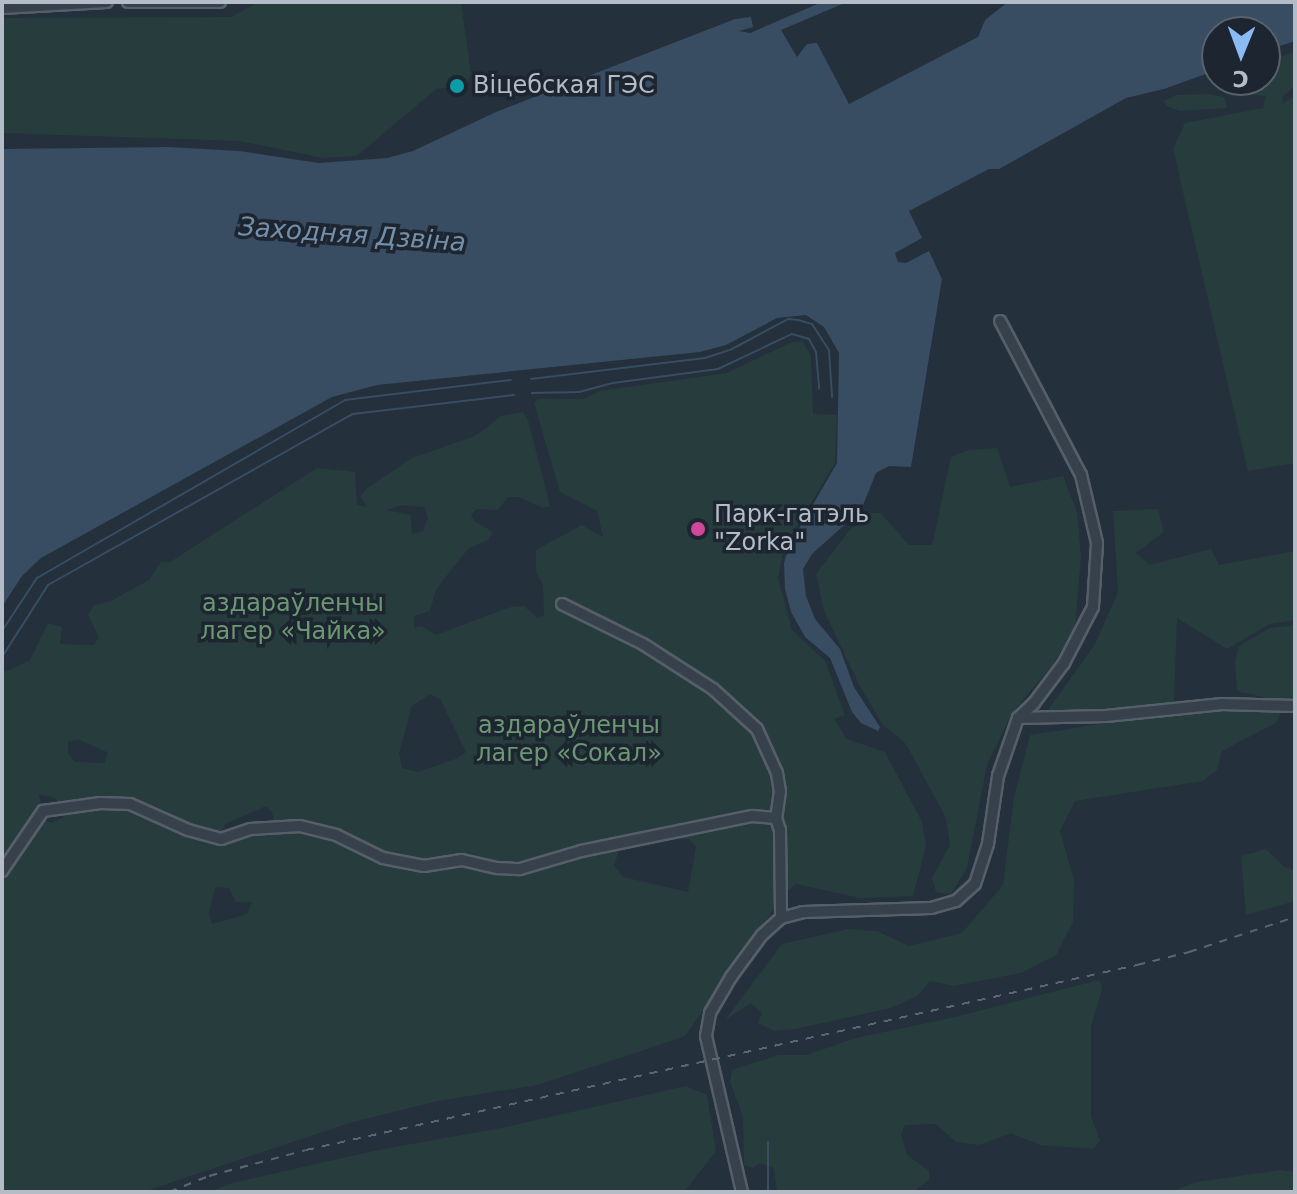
<!DOCTYPE html>
<meta charset="utf-8">
<style>
body{margin:0}
#map{position:relative;width:1297px;height:1194px;overflow:hidden;background:#24303b;font-family:"DejaVu Sans",sans-serif}
div>[style]{position:absolute}
.green>*{inset:0;background:#273d3d}
.water>*{inset:0;background:#384c62}
.stream>*{height:2px;margin:-1px;padding:0 1px;transform-origin:1px;border-radius:1px;background:#384c62}
.roads{filter:drop-shadow(2px 0 #565f69) drop-shadow(-2px 0 #565f69) drop-shadow(0 2px #565f69) drop-shadow(0 -2px #565f69)}
.minor>*{height:10px;margin:-5px;padding:0 5px;transform-origin:5px;border-radius:5px;background:#37414c}
.rail>*{height:2px;margin-top:-1px;transform-origin:0;background:repeating-linear-gradient(90deg,#5a6672 0 8px,transparent 0 16px)}
.dots>*{width:22px;height:22px;translate:-50% -50%;box-sizing:border-box;border:4px solid #1d2630;border-radius:50%}
span{translate:-50% -50%;white-space:nowrap;text-align:center;line-height:1.15;-webkit-text-stroke:7px #1d2630;paint-order:stroke}
.poi-label{font-size:24px;color:#b3bcc7}
.left{translate:0 -50%;text-align:left}
.park-label{font-size:24px;color:#6b9772}
.water-label{font-size:26px;color:#748faa;font-style:italic}
.frame{position:absolute;inset:0;border:4px solid #b3bcc7;pointer-events:none}
.north{position:absolute;left:1201px;top:16px;width:80px;height:80px;box-sizing:border-box;background:#1d2630;border:2px solid #59626c;border-radius:50%;rotate:181deg;font-size:22px;font-weight:700;line-height:32px;text-align:center;color:#b3bcc7}
.north::after{content:'';display:block;margin:auto;width:28px;height:36px;background:#8bbbf4;clip-path:polygon(50% 0,100% 100%,50% 72%,0 100%)}
</style>
<div id="map">
<div class="green">
<i style="clip-path:polygon(259px 2px,461px 2px,471px 74px,466px 86px,436px 89px,357px 156px,323px 158px,240px 141px,2px 133px,2px 18px,231px 17px)"></i>
<i style="clip-path:polygon(1295px 51px,1295px 86px,1283px 96px,1282px 104px,1295px 96px,1295px 463px,1248px 471px,1173px 149px,1185px 123px,1263px 108px,1266px 96px,1244px 94px,1242px 80px,1265px 80px,1265px 63px)"></i>
<i style="clip-path:polygon(1208px 94px,1224px 97px,1227px 108px,1180px 111px,1167px 106px,1163px 101px,1177px 95px)"></i>
<i style="clip-path:polygon(evenodd,792px 342px,803px 342px,811px 356px,813px 414px,837px 415px,835px 463px,784px 547px,778px 578px,792px 630px,825px 661px,845px 715px,834px 719px,847px 739px,885px 752px,922px 822px,926px 846px,913px 896px,860px 898px,796px 884px,785px 893px,685px 1036px,641px 1051px,537px 1085px,438px 1101px,353px 1122px,143px 1192px,2px 1192px,2px 673px,30px 660px,48px 623px,62px 627px,60px 644px,93px 645px,99px 638px,88px 614px,94px 605px,111px 601px,149px 580px,161px 562px,170px 562px,317px 468px,355px 472px,357px 505px,367px 507px,360px 496px,366px 489px,412px 458px,475px 436px,501px 416px,523px 412px,528px 420px,550px 506px,543px 508px,518px 497px,508px 497px,498px 510px,477px 509px,471px 514px,474px 521px,493px 532px,488px 540px,469px 548px,454px 566px,436px 590px,430px 611px,414px 616px,414px 628px,422px 626px,436px 635px,511px 607px,524px 606px,538px 618px,544px 615px,543px 585px,536px 572px,536px 550px,582px 525px,603px 537px,597px 511px,560px 492px,534px 403px,539px 399px,583px 399px,599px 391px,727px 373px,792px 342px,402px 505px,424px 507px,428px 518px,423px 531px,412px 534px,411px 515px,386px 510px,402px 505px,792px 342px,430px 694px,440px 699px,466px 752px,458px 758px,418px 772px,402px 768px,399px 753px,412px 706px,430px 694px,792px 342px,80px 740px,107px 752px,105px 763px,75px 762px,68px 753px,68px 741px,80px 740px,792px 342px,39px 795px,53px 797px,65px 806px,64px 817px,52px 823px,40px 819px,35px 814px,41px 804px,39px 795px,792px 342px,266px 806px,272px 812px,276px 832px,273px 834px,266px 827px,221px 834px,225px 824px,266px 806px,792px 342px,689px 839px,696px 847px,688px 892px,623px 877px,614px 865px,622px 842px,689px 839px,792px 342px,215px 887px,229px 888px,236px 902px,252px 902px,247px 914px,212px 924px,209px 914px,215px 887px)"></i>
<i style="clip-path:polygon(997px 448px,1010px 487px,1063px 476px,1077px 512px,1081px 556px,1075px 628px,1053px 664px,1012px 713px,987px 765px,967px 868px,951px 894px,936px 892px,932px 878px,950px 845px,946px 818px,906px 744px,882px 724px,859px 684px,824px 611px,816px 574px,848px 532px,868px 513px,881px 513px,909px 545px,932px 545px,951px 457px,969px 450px)"></i>
<i style="clip-path:polygon(1158px 509px,1164px 532px,1136px 553px,1150px 565px,1211px 549px,1219px 565px,1295px 551px,1295px 620px,1270px 624px,1227px 649px,1177px 618px,1174px 702px,1040px 721px,1095px 644px,1118px 592px,1113px 511px)"></i>
<i style="clip-path:polygon(1295px 625px,1295px 705px,1237px 691px,1235px 661px,1239px 646px,1270px 628px)"></i>
<i style="clip-path:polygon(1261px 707px,1283px 708px,1276px 723px,1222px 751px,1217px 770px,1203px 781px,1075px 801px,1060px 831px,1074px 880px,1073px 922px,1056px 955px,1021px 973px,954px 986px,930px 981px,917px 996px,891px 1008px,795px 1029px,775px 1031px,758px 1023px,762px 1013px,751px 1003px,725px 1020px,782px 944px,848px 929px,877px 931px,909px 946px,962px 933px,1003px 885px,1014px 797px,1030px 735px,1190px 710px)"></i>
<i style="clip-path:polygon(1266px 849px,1284px 867px,1295px 870px,1295px 901px,1246px 915px,1241px 856px)"></i>
<i style="clip-path:polygon(1099px 980px,1102px 989px,1091px 1026px,1091px 1116px,1100px 1141px,1093px 1149px,1040px 1145px,1011px 1133px,979px 1145px,956px 1142px,936px 1124px,905px 1125px,901px 1134px,907px 1155px,929px 1171px,929px 1180px,913px 1192px,777px 1192px,774px 1168px,759px 1163px,753px 1168px,744px 1165px,743px 1117px,730px 1081px,732px 1070px,778px 1055px,806px 1055px,856px 1038px,955px 1017px)"></i>
<i style="clip-path:polygon(686px 1086px,707px 1095px,716px 1151px,684px 1192px,209px 1192px,232px 1183px,378px 1150px,501px 1128px)"></i>
<i style="clip-path:polygon(1280px 1170px,1295px 1172px,1295px 1192px,1171px 1192px,1196px 1182px)"></i>
</div>
<div class="water">
<i style="clip-path:polygon(822px 2px,847px 2px,781px 30px,797px 57px,807px 44px,817px 43px,849px 104px,978px 37px,985px 20px,1008px 2px,1295px 2px,1295px 41px,1265px 51px,1265px 32px,1217px 32px,1217px 70px,1164px 89px,1126px 98px,999px 169px,989px 169px,909px 211px,922px 238px,895px 253px,898px 262px,906px 263px,929px 251px,942px 279px,911px 467px,889px 466px,876px 473px,861px 510px,812px 554px,803px 569px,806px 596px,815px 619px,840px 649px,854px 687px,880px 727px,878px 731px,861px 723px,852px 712px,830px 658px,805px 637px,791px 612px,785px 589px,784px 563px,789px 546px,837px 463px,839px 353px,824px 327px,806px 315px,777px 318px,726px 345px,700px 352px,377px 385px,332px 397px,41px 558px,22px 576px,2px 607px,2px 149px,169px 147px,239px 151px,319px 163px,387px 158px,413px 151px,496px 112px,735px 19px,751px 17px,753px 27px,739px 31px,750px 33px)"></i>
</div>
<div class="stream">
<i style="left:531px;top:379px;width:175px;rotate:-6.9deg"></i>
<i style="left:705px;top:358px;width:28px;rotate:-18deg"></i>
<i style="left:732px;top:349px;width:64px;rotate:-28.2deg"></i>
<i style="left:788px;top:319px;width:10px;rotate:6deg"></i>
<i style="left:798px;top:320px;width:15px;rotate:16deg"></i>
<i style="left:812px;top:324px;width:31px;rotate:57deg"></i>
<i style="left:829px;top:350px;width:47px;rotate:86.3deg"></i>
<i style="left:532px;top:393px;width:47px;rotate:-1.2deg"></i>
<i style="left:579px;top:392px;width:35px;rotate:-15deg"></i>
<i style="left:613px;top:383px;width:106px;rotate:-7.6deg"></i>
<i style="left:718px;top:369px;width:82px;rotate:-25.3deg"></i>
<i style="left:792px;top:334px;width:18px;rotate:16deg"></i>
<i style="left:809px;top:339px;width:15px;rotate:62deg"></i>
<i style="left:816px;top:352px;width:37px;rotate:85deg"></i>
<i style="left:2px;top:631px;width:64px;rotate:-56.6deg"></i>
<i style="left:37px;top:578px;width:356px;rotate:-30deg"></i>
<i style="left:345px;top:400px;width:167px;rotate:-6.9deg"></i>
<i style="left:2px;top:657px;width:85px;rotate:-57.4deg"></i>
<i style="left:48px;top:585px;width:350px;rotate:-29.3deg"></i>
<i style="left:353px;top:414px;width:162px;rotate:-6.7deg"></i>
<i style="left:768px;top:1192px;width:50px;rotate:-90deg"></i>
</div>
<div class="roads">
<div class="minor">
<i style="left:128px;top:2px;width:92px"></i>
<i style="left:2px;top:8px;width:105px;rotate:-3.3deg"></i>
<i style="left:562px;top:604px;width:90px;rotate:26.3deg"></i>
<i style="left:643px;top:644px;width:83px;rotate:32.7deg"></i>
<i style="left:713px;top:689px;width:59px;rotate:42.3deg"></i>
<i style="left:757px;top:729px;width:48px;rotate:65.6deg"></i>
<i style="left:777px;top:773px;width:18px;rotate:81deg"></i>
<i style="left:780px;top:791px;width:27px;rotate:98deg"></i>
<i style="left:1018px;top:718px;width:88px;rotate:-1.3deg"></i>
<i style="left:1106px;top:716px;width:117px;rotate:-5.9deg"></i>
<i style="left:1222px;top:704px;width:73px;rotate:1.6deg"></i>
<i style="left:2px;top:871px;width:73px;rotate:-55.7deg"></i>
<i style="left:43px;top:811px;width:58px;rotate:-8deg"></i>
<i style="left:100px;top:803px;width:30px;rotate:2deg"></i>
<i style="left:130px;top:804px;width:64px;rotate:24.1deg"></i>
<i style="left:188px;top:830px;width:34px;rotate:15deg"></i>
<i style="left:221px;top:839px;width:31px;rotate:-19deg"></i>
<i style="left:250px;top:829px;width:50px;rotate:-3.4deg"></i>
<i style="left:300px;top:826px;width:37px;rotate:14deg"></i>
<i style="left:336px;top:835px;width:52px;rotate:26.1deg"></i>
<i style="left:383px;top:858px;width:42px;rotate:11deg"></i>
<i style="left:424px;top:866px;width:38px;rotate:-9deg"></i>
<i style="left:462px;top:860px;width:37px;rotate:13deg"></i>
<i style="left:498px;top:868px;width:22px;rotate:3deg"></i>
<i style="left:520px;top:869px;width:64px;rotate:-16.4deg"></i>
<i style="left:581px;top:851px;width:175px;rotate:-11.6deg"></i>
<i style="left:752px;top:816px;width:24px;rotate:5deg"></i>
<i style="left:776px;top:818px;width:13px;rotate:72deg"></i>
<i style="left:780px;top:830px;width:88px;rotate:89.3deg"></i>
<i style="left:742px;top:1192px;width:160px;rotate:-103deg"></i>
<i style="left:706px;top:1036px;width:23px;rotate:-80deg"></i>
<i style="left:710px;top:1013px;width:42px;rotate:-59.7deg"></i>
<i style="left:731px;top:977px;width:52px;rotate:-53.6deg"></i>
<i style="left:762px;top:935px;width:25px;rotate:-42deg"></i>
<i style="left:781px;top:918px;width:23px;rotate:-15deg"></i>
<i style="left:803px;top:912px;width:128px;rotate:-1.8deg"></i>
<i style="left:931px;top:908px;width:26px;rotate:-16deg"></i>
<i style="left:956px;top:901px;width:25px;rotate:-42deg"></i>
<i style="left:975px;top:884px;width:42px;rotate:-72deg"></i>
<i style="left:988px;top:844px;width:69px;rotate:-81.6deg"></i>
<i style="left:998px;top:776px;width:61px;rotate:-71deg"></i>
<i style="left:1018px;top:718px;width:22px;rotate:-43deg"></i>
<i style="left:1034px;top:703px;width:50px;rotate:-53.1deg"></i>
<i style="left:1064px;top:663px;width:63px;rotate:-62.6deg"></i>
<i style="left:1093px;top:607px;width:64px;rotate:-86.4deg"></i>
<i style="left:1097px;top:543px;width:70px;rotate:-103.2deg"></i>
<i style="left:1081px;top:475px;width:174px;rotate:-117.7deg"></i>
</div>
</div>
<div class="rail">
<i style="left:169px;top:1192px;width:43px;rotate:-21.8deg"></i>
<i style="left:209px;top:1176px;width:100px;rotate:-15deg"></i>
<i style="left:306px;top:1150px;width:851px;rotate:-12.55deg"></i>
<i style="left:1137px;top:965px;width:54px;rotate:-14deg"></i>
<i style="left:1189px;top:952px;width:112px;rotate:-18.3deg"></i>
</div>
<div class="dots">
<i style="left:457px;top:86px;background:#0f9aa8"></i>
<i style="left:698px;top:529px;background:#d1479c"></i>
</div>
<div class="poi-label">
<span class="left" style="left:473px;top:86px">Віцебская ГЭС</span>
<span class="left" style="left:714px;top:529px">Парк-гатэль<br>"Zorka"</span>
</div>
<div class="park-label">
<span style="left:293px;top:618px">аздараўленчы<br>лагер «Чайка»</span>
<span style="left:569px;top:740px">аздараўленчы<br>лагер «Сокал»</span>
</div>
<div class="water-label">
<span style="left:352px;top:235px;rotate:4deg">Заходняя Дзвіна</span>
</div>
<div class="frame"></div>
<div class="north">С</div>
</div>
